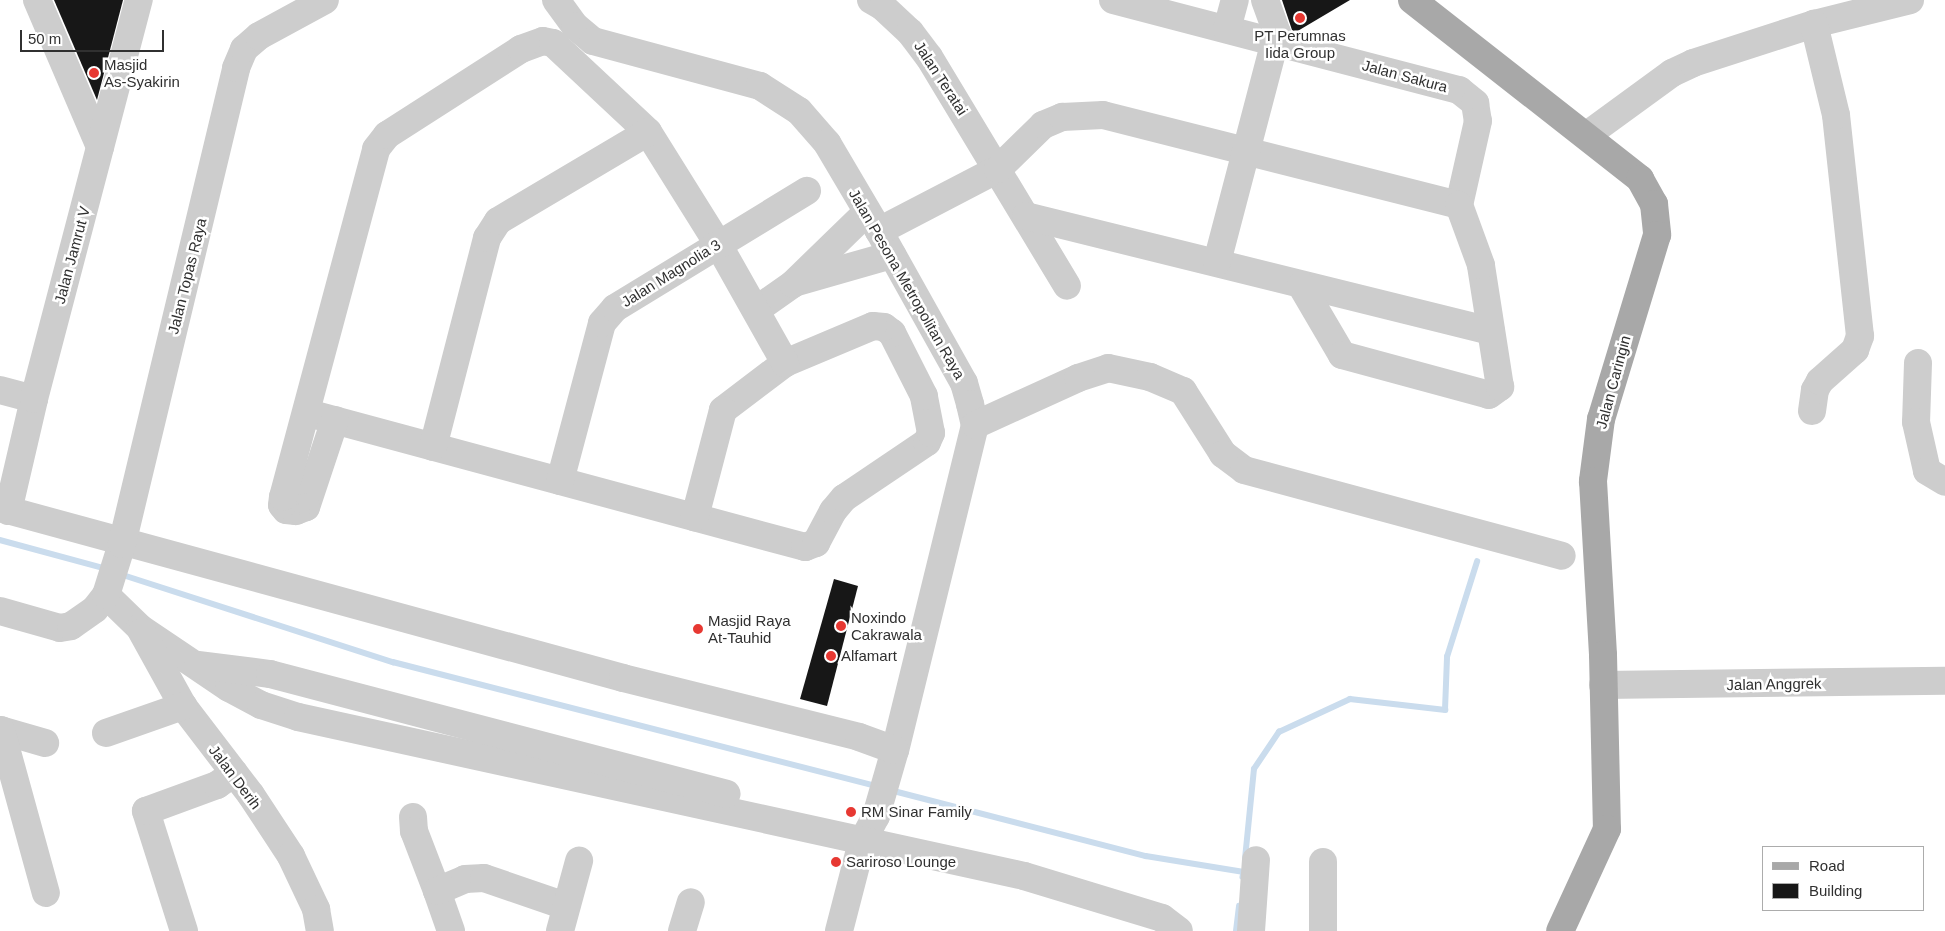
<!DOCTYPE html>
<style>
body{margin:0}
#map{position:relative;width:1945px;height:931px;overflow:hidden;background:#fff;font-family:Arial,sans-serif}
div>[style]{position:absolute}
.stream>*{height:5.5px;margin:-2.75px;padding:0 2.75px;transform-origin:2.75px;border-radius:2.75px;background:#cadced}
.building>*{inset:0;background:#171717}
.minor>*{height:28px;margin:-14px;padding:0 14px;transform-origin:14px;border-radius:14px;background:#cdcdcd}
.major>*{height:28px;margin:-14px;padding:0 14px;transform-origin:14px;border-radius:14px;background:#a8a8a8}
.dots>*{width:14px;height:14px;translate:-50% -50%;box-sizing:border-box;border:2px solid #fff;border-radius:50%}
span{translate:-50% -50%;white-space:nowrap;text-align:center;line-height:1.15;-webkit-text-stroke:5px #fff;paint-order:stroke}
.poi-label{font-size:15px;color:#303030}
.left{translate:0 -50%;text-align:left}
.street-label{font-size:15px;color:#303030}
.legend{position:absolute;left:1762px;top:846px;width:162px;height:65px;box-sizing:border-box;background:#fff;border:1px solid #acacac;margin:0;padding:6px 9px;list-style:none;font-size:15px;color:#303030}
.legend li{display:flex;align-items:center;gap:10px;height:25px}
.legend b{width:25px;border:1px solid #acacac}
.scale{position:absolute;left:20px;top:30px;width:144px;height:22px;box-sizing:border-box;border:2px solid #303030;border-top:0;padding-left:6px;font-size:15px;line-height:18px;white-space:nowrap;color:#303030;-webkit-text-stroke:4px #fff;paint-order:stroke}
</style>
<div id="map">
<div class="stream">
<i style="left:0;top:540px;width:111px;rotate:15.2deg"></i>
<i style="left:120px;top:574px;width:287px;rotate:17.9deg"></i>
<i style="left:393px;top:662px;width:499px;rotate:14.4deg"></i>
<i style="left:890px;top:790px;width:264px;rotate:14.5deg"></i>
<i style="left:1146px;top:856px;width:99px;rotate:9.3deg"></i>
<i style="left:1244px;top:872px;width:5px;rotate:101deg"></i>
<i style="left:1245px;top:859px;width:90px;rotate:-84.3deg"></i>
<i style="left:1254px;top:769px;width:45px;rotate:-56deg"></i>
<i style="left:1279px;top:732px;width:78px;rotate:-24.9deg"></i>
<i style="left:1350px;top:699px;width:96px;rotate:6.6deg"></i>
<i style="left:1445px;top:710px;width:53px;rotate:-87.8deg"></i>
<i style="left:1447px;top:657px;width:100px;rotate:-72.5deg"></i>
<i style="left:1236px;top:931px;width:25px;rotate:-83deg"></i>
</div>
<div class="building">
<i style="clip-path:polygon(54px 0,123px 0,97px 100px)"></i>
<i style="clip-path:polygon(1282px 0,1350px 0,1296px 32px,1292px 30px)"></i>
<i style="clip-path:polygon(834px 579px,858px 586px,827px 706px,800px 699px)"></i>
</div>
<div class="minor">
<i style="left:37px;top:0;width:160px;rotate:66.8deg"></i>
<i style="left:556px;top:0;width:32px;rotate:54deg"></i>
<i style="left:575px;top:26px;width:23px;rotate:40deg"></i>
<i style="left:593px;top:41px;width:173px;rotate:15.1deg"></i>
<i style="left:760px;top:86px;width:46px;rotate:32.7deg"></i>
<i style="left:799px;top:111px;width:43px;rotate:48.8deg"></i>
<i style="left:827px;top:143px;width:102px;rotate:59.4deg"></i>
<i style="left:879px;top:231px;width:174px;rotate:60.8deg"></i>
<i style="left:964px;top:383px;width:22px;rotate:74deg"></i>
<i style="left:970px;top:404px;width:22px;rotate:77deg"></i>
<i style="left:975px;top:425px;width:335px;rotate:103.8deg"></i>
<i style="left:895px;top:750px;width:69px;rotate:106.1deg"></i>
<i style="left:876px;top:816px;width:30px;rotate:118deg"></i>
<i style="left:862px;top:842px;width:92px;rotate:104.5deg"></i>
<i style="left:871px;top:0;width:14px;rotate:30deg"></i>
<i style="left:883px;top:7px;width:37px;rotate:43deg"></i>
<i style="left:910px;top:32px;width:31px;rotate:53deg"></i>
<i style="left:929px;top:57px;width:267px;rotate:58.9deg"></i>
<i style="left:1113px;top:0;width:358px;rotate:14.6deg"></i>
<i style="left:1459px;top:90px;width:21px;rotate:39deg"></i>
<i style="left:1475px;top:103px;width:18px;rotate:81deg"></i>
<i style="left:1478px;top:121px;width:86px;rotate:102.7deg"></i>
<i style="left:1227px;top:29px;width:30px;rotate:-75deg"></i>
<i style="left:1587px;top:135px;width:105px;rotate:-36.1deg"></i>
<i style="left:1672px;top:73px;width:23px;rotate:-25deg"></i>
<i style="left:1693px;top:63px;width:127px;rotate:-17.9deg"></i>
<i style="left:1814px;top:24px;width:99px;rotate:-14deg"></i>
<i style="left:1026px;top:216px;width:479px;rotate:13.9deg"></i>
<i style="left:879px;top:231px;width:134px;rotate:-27.5deg"></i>
<i style="left:998px;top:169px;width:63px;rotate:-44.4deg"></i>
<i style="left:1043px;top:125px;width:21px;rotate:-23deg"></i>
<i style="left:1062px;top:117px;width:41px;rotate:-2.8deg"></i>
<i style="left:1103px;top:115px;width:367px;rotate:14.2deg"></i>
<i style="left:1217px;top:262px;width:237px;rotate:-75.3deg"></i>
<i style="left:1277px;top:33px;width:35px;rotate:-110deg"></i>
<i style="left:797px;top:282px;width:99px;rotate:-15.9deg"></i>
<i style="left:1301px;top:285px;width:81px;rotate:59.6deg"></i>
<i style="left:1342px;top:355px;width:152px;rotate:15.2deg"></i>
<i style="left:1489px;top:395px;width:14px;rotate:-36deg"></i>
<i style="left:1500px;top:387px;width:123px;rotate:-98.9deg"></i>
<i style="left:1481px;top:265px;width:64px;rotate:-110.1deg"></i>
<i style="left:756px;top:310px;width:45px;rotate:-35.1deg"></i>
<i style="left:793px;top:284px;width:103px;rotate:-44.2deg"></i>
<i style="left:1918px;top:363px;width:59px;rotate:91.9deg"></i>
<i style="left:1916px;top:422px;width:50px;rotate:77.3deg"></i>
<i style="left:1927px;top:471px;width:21px;rotate:31deg"></i>
<i style="left:0;top:390px;width:35px;rotate:15deg"></i>
<i style="left:1812px;top:411px;width:21px;rotate:-82deg"></i>
<i style="left:1815px;top:390px;width:10px;rotate:-61deg"></i>
<i style="left:1820px;top:381px;width:47px;rotate:-41.5deg"></i>
<i style="left:1855px;top:350px;width:15px;rotate:-70deg"></i>
<i style="left:1860px;top:336px;width:222px;rotate:-96.2deg"></i>
<i style="left:1836px;top:115px;width:94px;rotate:-103.6deg"></i>
<i style="left:308px;top:413px;width:515px;rotate:15.09deg"></i>
<i style="left:805px;top:547px;width:12px;rotate:-20deg"></i>
<i style="left:816px;top:543px;width:36px;rotate:-62deg"></i>
<i style="left:833px;top:511px;width:17px;rotate:-50deg"></i>
<i style="left:844px;top:498px;width:100px;rotate:-34deg"></i>
<i style="left:927px;top:442px;width:10px;rotate:-66deg"></i>
<i style="left:931px;top:433px;width:38px;rotate:-101deg"></i>
<i style="left:924px;top:396px;width:71px;rotate:-116.9deg"></i>
<i style="left:892px;top:333px;width:10px;rotate:-143deg"></i>
<i style="left:884px;top:327px;width:11px;rotate:-175deg"></i>
<i style="left:873px;top:326px;width:95px;rotate:157.2deg"></i>
<i style="left:785px;top:363px;width:78px;rotate:142.8deg"></i>
<i style="left:723px;top:410px;width:111px;rotate:104.7deg"></i>
<i style="left:335px;top:420px;width:92px;rotate:108.4deg"></i>
<i style="left:306px;top:507px;width:11px;rotate:158deg"></i>
<i style="left:296px;top:511px;width:10px;rotate:-174deg"></i>
<i style="left:286px;top:510px;width:6px;rotate:-129deg"></i>
<i style="left:282px;top:505px;width:8px;rotate:-83deg"></i>
<i style="left:283px;top:497px;width:360px;rotate:-75deg"></i>
<i style="left:376px;top:149px;width:18px;rotate:-52deg"></i>
<i style="left:387px;top:135px;width:159px;rotate:-32.7deg"></i>
<i style="left:521px;top:49px;width:23px;rotate:-20deg"></i>
<i style="left:543px;top:41px;width:10px;rotate:11deg"></i>
<i style="left:553px;top:43px;width:130px;rotate:43.1deg"></i>
<i style="left:648px;top:132px;width:132px;rotate:58deg"></i>
<i style="left:718px;top:244px;width:137px;rotate:60.6deg"></i>
<i style="left:975px;top:425px;width:113px;rotate:-24.5deg"></i>
<i style="left:1078px;top:378px;width:32px;rotate:-18deg"></i>
<i style="left:1108px;top:368px;width:43px;rotate:12.1deg"></i>
<i style="left:1150px;top:377px;width:36px;rotate:23deg"></i>
<i style="left:1183px;top:391px;width:75px;rotate:57.6deg"></i>
<i style="left:1223px;top:454px;width:26px;rotate:37deg"></i>
<i style="left:1244px;top:470px;width:329px;rotate:15.1deg"></i>
<i style="left:433px;top:447px;width:216px;rotate:-75.5deg"></i>
<i style="left:487px;top:238px;width:20px;rotate:-57deg"></i>
<i style="left:498px;top:221px;width:174px;rotate:-30.7deg"></i>
<i style="left:560px;top:481px;width:163px;rotate:-75.1deg"></i>
<i style="left:602px;top:323px;width:20px;rotate:-49deg"></i>
<i style="left:615px;top:308px;width:225px;rotate:-31.4deg"></i>
<i style="left:0;top:508px;width:646px;rotate:15.26deg"></i>
<i style="left:623px;top:678px;width:243px;rotate:14deg"></i>
<i style="left:859px;top:737px;width:38px;rotate:20deg"></i>
<i style="left:8px;top:511px;width:115px;rotate:-76.9deg"></i>
<i style="left:34px;top:399px;width:413px;rotate:-75.3deg"></i>
<i style="left:106px;top:595px;width:47px;rotate:44.1deg"></i>
<i style="left:140px;top:628px;width:107px;rotate:34deg"></i>
<i style="left:229px;top:688px;width:36px;rotate:28deg"></i>
<i style="left:261px;top:705px;width:39px;rotate:18deg"></i>
<i style="left:298px;top:717px;width:743px;rotate:12.35deg"></i>
<i style="left:1024px;top:876px;width:144px;rotate:16.9deg"></i>
<i style="left:1162px;top:918px;width:21px;rotate:37deg"></i>
<i style="left:0;top:611px;width:62px;rotate:15.8deg"></i>
<i style="left:60px;top:628px;width:11px;rotate:-10deg"></i>
<i style="left:71px;top:626px;width:29px;rotate:-35deg"></i>
<i style="left:95px;top:609px;width:18px;rotate:-52deg"></i>
<i style="left:106px;top:595px;width:53px;rotate:-72.6deg"></i>
<i style="left:122px;top:544px;width:489px;rotate:-76.5deg"></i>
<i style="left:236px;top:68px;width:21px;rotate:-67deg"></i>
<i style="left:244px;top:49px;width:20px;rotate:-41deg"></i>
<i style="left:259px;top:36px;width:75px;rotate:-28.6deg"></i>
<i style="left:142px;top:632px;width:85px;rotate:61deg"></i>
<i style="left:183px;top:706px;width:112px;rotate:52.6deg"></i>
<i style="left:251px;top:795px;width:73px;rotate:56.7deg"></i>
<i style="left:291px;top:856px;width:59px;rotate:64.7deg"></i>
<i style="left:316px;top:909px;width:22px;rotate:80deg"></i>
<i style="left:198px;top:665px;width:73px;rotate:7.1deg"></i>
<i style="left:270px;top:674px;width:472px;rotate:14.7deg"></i>
<i style="left:1603px;top:685px;width:342px;rotate:-0.7deg"></i>
<i style="left:0;top:730px;width:47px;rotate:16.1deg"></i>
<i style="left:1px;top:730px;width:169px;rotate:74.6deg"></i>
<i style="left:106px;top:733px;width:82px;rotate:-19.3deg"></i>
<i style="left:413px;top:817px;width:14px;rotate:86deg"></i>
<i style="left:414px;top:831px;width:64px;rotate:69deg"></i>
<i style="left:184px;top:931px;width:126px;rotate:-107.6deg"></i>
<i style="left:146px;top:811px;width:76px;rotate:-20.1deg"></i>
<i style="left:217px;top:785px;width:21px;rotate:-35deg"></i>
<i style="left:451px;top:931px;width:42px;rotate:-109.3deg"></i>
<i style="left:437px;top:891px;width:30px;rotate:-23deg"></i>
<i style="left:465px;top:879px;width:19px;rotate:-3deg"></i>
<i style="left:484px;top:878px;width:87px;rotate:18.9deg"></i>
<i style="left:560px;top:931px;width:73px;rotate:-74.8deg"></i>
<i style="left:682px;top:931px;width:30px;rotate:-73deg"></i>
<i style="left:1251px;top:931px;width:71px;rotate:-86deg"></i>
<i style="left:1323px;top:931px;width:69px;rotate:-90deg"></i>
</div>
<div class="major">
<i style="left:1412px;top:0;width:290px;rotate:38.1deg"></i>
<i style="left:1640px;top:179px;width:29px;rotate:61deg"></i>
<i style="left:1654px;top:204px;width:31px;rotate:84deg"></i>
<i style="left:1657px;top:235px;width:192px;rotate:106.9deg"></i>
<i style="left:1601px;top:419px;width:63px;rotate:97.4deg"></i>
<i style="left:1593px;top:481px;width:174px;rotate:86.7deg"></i>
<i style="left:1603px;top:655px;width:174px;rotate:88.7deg"></i>
<i style="left:1607px;top:829px;width:112px;rotate:114.7deg"></i>
</div>
<div class="dots">
<i style="left:1300px;top:18px;background:#e73832"></i>
<i style="left:94px;top:73px;background:#e73832"></i>
<i style="left:841px;top:626px;background:#e73832"></i>
<i style="left:698px;top:629px;background:#e73832"></i>
<i style="left:831px;top:656px;background:#e73832"></i>
<i style="left:851px;top:812px;background:#e73832"></i>
<i style="left:836px;top:862px;background:#e73832"></i>
</div>
<div class="poi-label">
<span style="left:1300px;top:44px">PT Perumnas<br>Iida Group</span>
<span class="left" style="left:104px;top:73px">Masjid<br>As-Syakirin</span>
<span class="left" style="left:851px;top:626px">Noxindo<br>Cakrawala</span>
<span class="left" style="left:708px;top:629px">Masjid Raya<br>At-Tauhid</span>
<span class="left" style="left:841px;top:656px">Alfamart</span>
<span class="left" style="left:861px;top:812px">RM Sinar Family</span>
<span class="left" style="left:846px;top:862px">Sariroso Lounge</span>
</div>
<div class="street-label">
<span style="left:1405px;top:76px;rotate:15deg">Jalan Sakura</span>
<span style="left:941px;top:78px;rotate:57deg">Jalan Teratai</span>
<span style="left:72px;top:255px;rotate:-75deg">Jalan Jamrut V</span>
<span style="left:671px;top:273px;rotate:-32deg">Jalan Magnolia 3</span>
<span style="left:187px;top:276px;rotate:-76deg">Jalan Topas Raya</span>
<span style="left:907px;top:284px;rotate:60deg">Jalan Pesona Metropolitan Raya</span>
<span style="left:1613px;top:382px;rotate:-75deg">Jalan Caringin</span>
<span style="left:1774px;top:684px;rotate:-1deg">Jalan Anggrek</span>
<span style="left:235px;top:777px;rotate:53deg">Jalan Derih</span>
</div>
<ul class="legend">
<li><b style="height:6px;background:#a8a8a8"></b>Road</li>
<li><b style="height:14px;background:#171717"></b>Building</li>
</ul>
<div class="scale">50 m</div>
</div>
